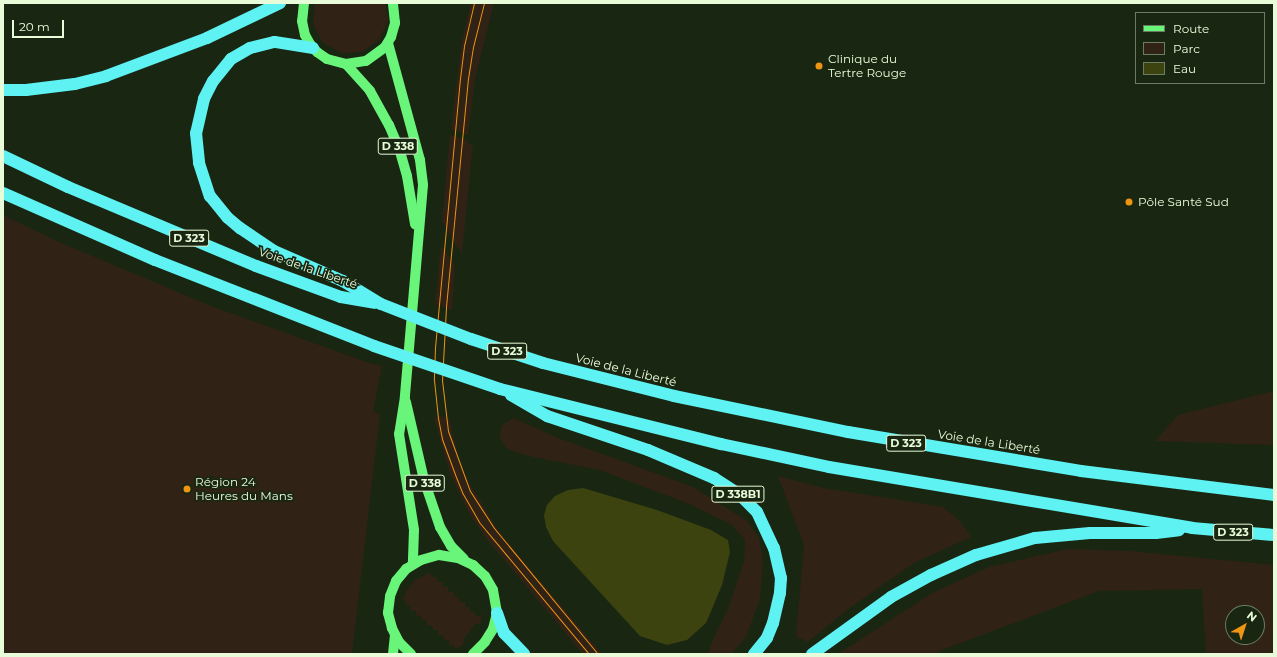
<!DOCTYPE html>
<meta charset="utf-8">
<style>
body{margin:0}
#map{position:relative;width:1277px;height:657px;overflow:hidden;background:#192712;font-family:Montserrat,sans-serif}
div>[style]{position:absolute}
.green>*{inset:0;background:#302215}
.water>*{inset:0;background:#3c430f}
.primary>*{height:10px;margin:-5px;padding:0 5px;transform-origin:5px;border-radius:5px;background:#69f47a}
.highway>*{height:12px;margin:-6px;padding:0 6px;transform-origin:6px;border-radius:6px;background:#5ef2f3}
.tram>*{height:1px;margin:-0.5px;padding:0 0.5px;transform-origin:0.5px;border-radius:0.5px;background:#ee9514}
.highway-bridge>*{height:12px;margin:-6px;padding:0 6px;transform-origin:6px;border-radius:6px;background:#5ef2f3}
.dots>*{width:11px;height:11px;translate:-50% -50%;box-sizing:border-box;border:2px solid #192712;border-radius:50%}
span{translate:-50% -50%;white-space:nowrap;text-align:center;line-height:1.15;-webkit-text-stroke:3.5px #192712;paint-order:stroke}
.shield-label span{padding:1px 3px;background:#192712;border:1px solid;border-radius:3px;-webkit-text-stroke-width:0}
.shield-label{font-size:11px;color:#e8fcda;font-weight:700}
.poi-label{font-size:12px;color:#e8fcda}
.left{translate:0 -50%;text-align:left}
.street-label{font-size:12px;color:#e8fcda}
.frame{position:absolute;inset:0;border:4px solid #e8fcda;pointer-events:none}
.legend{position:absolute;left:1135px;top:12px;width:130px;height:72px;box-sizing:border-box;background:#192712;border:1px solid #6c7c62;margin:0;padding:5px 7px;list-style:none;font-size:12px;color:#e8fcda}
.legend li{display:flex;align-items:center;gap:8px;height:20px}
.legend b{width:20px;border:1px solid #6c7c62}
.north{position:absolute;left:1225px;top:605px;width:40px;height:40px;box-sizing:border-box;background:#192712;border:1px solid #6c7c62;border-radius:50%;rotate:39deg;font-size:11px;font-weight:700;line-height:16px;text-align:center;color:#e8fcda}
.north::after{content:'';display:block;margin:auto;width:14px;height:18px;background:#ee9514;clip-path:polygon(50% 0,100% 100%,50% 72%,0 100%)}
.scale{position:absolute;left:12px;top:20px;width:52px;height:18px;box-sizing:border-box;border:2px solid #e8fcda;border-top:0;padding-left:5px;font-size:12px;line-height:14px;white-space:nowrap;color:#e8fcda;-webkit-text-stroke:3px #192712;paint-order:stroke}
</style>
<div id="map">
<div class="green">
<i style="clip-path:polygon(315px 3px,385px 3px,388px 21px,379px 40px,362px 52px,341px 53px,322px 42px,313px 23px)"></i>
<i style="clip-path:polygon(471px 3px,494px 3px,475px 79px,468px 135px,451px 129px,462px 41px)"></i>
<i style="clip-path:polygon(450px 135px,468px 140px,468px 144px,473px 144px,462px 253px,454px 243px,442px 220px)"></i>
<i style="clip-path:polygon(3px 215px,59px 242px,211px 306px,369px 363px,382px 366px,373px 411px,380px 414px,352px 654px,3px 654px)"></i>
<i style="clip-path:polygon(441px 245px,455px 266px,452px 310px,435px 304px)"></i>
<i style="clip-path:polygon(1274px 391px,1274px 445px,1155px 441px,1178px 415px)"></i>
<i style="clip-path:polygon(440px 416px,449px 418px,459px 460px,468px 481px,500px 533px,602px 654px,582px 653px,485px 537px,469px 513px,450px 474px,434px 418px)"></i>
<i style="clip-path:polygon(513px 418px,561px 439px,693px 487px,747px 521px,759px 537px,763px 561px,760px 599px,746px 637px,731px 654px,708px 654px,713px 639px,728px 609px,744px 561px,745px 540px,732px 525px,692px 505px,600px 470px,524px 455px,507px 449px,500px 438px,501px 426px)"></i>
<i style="clip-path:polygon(778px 476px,824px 488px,943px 507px,960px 521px,971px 537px,914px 563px,848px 609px,808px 642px,796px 636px,804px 545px)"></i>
<i style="clip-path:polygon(evenodd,1068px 549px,1130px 551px,1274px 565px,1274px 654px,1206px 654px,1202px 589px,1099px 591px,939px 651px,938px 654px,838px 654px,934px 592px,989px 567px,1068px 549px,1233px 613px,1257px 613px,1257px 637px,1233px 637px,1233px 613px)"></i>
<i style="clip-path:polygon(430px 572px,432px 577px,437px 577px,438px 582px,443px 582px,443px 587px,448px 587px,449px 592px,454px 592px,454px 597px,459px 597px,459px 602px,465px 602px,465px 607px,470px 607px,470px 612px,475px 612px,476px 616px,481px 616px,481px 611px,482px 611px,481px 623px,475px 624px,464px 639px,463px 645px,455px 649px,454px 645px,449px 645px,449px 640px,444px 640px,443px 635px,438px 635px,438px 630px,433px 630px,432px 625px,427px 625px,427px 620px,422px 620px,421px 616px,416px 615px,416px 611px,411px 611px,411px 605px,406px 606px,406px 601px,403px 600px,406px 591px,414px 581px)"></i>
</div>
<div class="water">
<i style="clip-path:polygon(583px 488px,657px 510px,711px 530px,728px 540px,730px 552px,722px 585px,706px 623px,687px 640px,667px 645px,640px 636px,553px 541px,546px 527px,544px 515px,547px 505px,555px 496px,568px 490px)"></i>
</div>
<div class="primary">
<i style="left:304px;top:3px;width:18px;rotate:96deg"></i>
<i style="left:302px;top:21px;width:14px;rotate:78deg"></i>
<i style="left:305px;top:35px;width:10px;rotate:61deg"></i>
<i style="left:310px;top:44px;width:11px;rotate:49deg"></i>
<i style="left:317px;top:52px;width:12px;rotate:35deg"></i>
<i style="left:327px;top:59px;width:20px;rotate:15deg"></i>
<i style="left:346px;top:64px;width:20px;rotate:-9deg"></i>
<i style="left:366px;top:61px;width:24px;rotate:-36deg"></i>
<i style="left:385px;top:47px;width:12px;rotate:-59deg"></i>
<i style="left:391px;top:37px;width:15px;rotate:-74deg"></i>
<i style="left:395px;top:23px;width:20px;rotate:-96deg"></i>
<i style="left:388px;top:43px;width:121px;rotate:74.7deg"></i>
<i style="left:420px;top:160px;width:25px;rotate:83deg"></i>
<i style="left:423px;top:185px;width:213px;rotate:94.9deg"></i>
<i style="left:405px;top:397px;width:37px;rotate:99deg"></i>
<i style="left:399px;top:434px;width:97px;rotate:81.1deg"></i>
<i style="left:414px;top:530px;width:34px;rotate:92deg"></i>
<i style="left:346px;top:64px;width:36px;rotate:48deg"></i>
<i style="left:370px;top:91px;width:39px;rotate:61deg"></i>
<i style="left:389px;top:125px;width:25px;rotate:67deg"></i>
<i style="left:399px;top:148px;width:29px;rotate:74deg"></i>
<i style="left:407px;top:176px;width:49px;rotate:80.5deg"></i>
<i style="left:406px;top:402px;width:80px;rotate:77deg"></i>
<i style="left:424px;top:480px;width:50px;rotate:71.2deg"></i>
<i style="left:440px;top:527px;width:22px;rotate:60deg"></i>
<i style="left:451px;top:546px;width:18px;rotate:45deg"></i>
<i style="left:393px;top:654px;width:18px;rotate:-84deg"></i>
<i style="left:411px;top:654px;width:17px;rotate:-135deg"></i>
<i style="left:399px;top:642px;width:16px;rotate:-117deg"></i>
<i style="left:392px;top:628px;width:16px;rotate:-105deg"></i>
<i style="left:388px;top:613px;width:17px;rotate:-83deg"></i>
<i style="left:390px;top:596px;width:16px;rotate:-68deg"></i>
<i style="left:396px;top:581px;width:16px;rotate:-50deg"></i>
<i style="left:406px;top:569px;width:17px;rotate:-31deg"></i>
<i style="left:421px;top:560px;width:19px;rotate:-16deg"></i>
<i style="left:439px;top:555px;width:19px;rotate:9deg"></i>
<i style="left:458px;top:558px;width:17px;rotate:25deg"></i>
<i style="left:473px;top:565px;width:16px;rotate:43deg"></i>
<i style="left:485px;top:576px;width:16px;rotate:60deg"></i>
<i style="left:493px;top:590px;width:23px;rotate:80deg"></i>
<i style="left:497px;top:613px;width:16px;rotate:104deg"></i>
<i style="left:493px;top:629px;width:15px;rotate:122deg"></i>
<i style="left:485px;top:642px;width:17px;rotate:135deg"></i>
</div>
<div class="highway">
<i style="left:313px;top:48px;width:39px;rotate:-171deg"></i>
<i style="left:274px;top:42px;width:25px;rotate:166deg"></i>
<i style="left:250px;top:48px;width:22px;rotate:150deg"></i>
<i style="left:231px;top:59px;width:28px;rotate:129deg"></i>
<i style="left:213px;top:81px;width:20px;rotate:117deg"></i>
<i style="left:204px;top:99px;width:35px;rotate:103deg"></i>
<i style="left:196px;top:133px;width:30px;rotate:84deg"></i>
<i style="left:199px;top:163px;width:35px;rotate:72deg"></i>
<i style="left:210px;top:196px;width:28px;rotate:51deg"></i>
<i style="left:228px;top:218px;width:16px;rotate:40deg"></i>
<i style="left:240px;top:228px;width:41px;rotate:34.1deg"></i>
<i style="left:274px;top:251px;width:75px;rotate:23.5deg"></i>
<i style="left:343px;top:281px;width:44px;rotate:31.2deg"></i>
<i style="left:3px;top:90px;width:23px"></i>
<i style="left:26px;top:90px;width:49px;rotate:-7deg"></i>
<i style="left:75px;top:84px;width:32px;rotate:-14deg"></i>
<i style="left:106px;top:76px;width:108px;rotate:-20.6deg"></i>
<i style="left:207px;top:38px;width:81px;rotate:-25.6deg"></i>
<i style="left:3px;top:156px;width:72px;rotate:25.5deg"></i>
<i style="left:68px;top:187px;width:204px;rotate:22.8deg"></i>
<i style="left:256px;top:266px;width:90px;rotate:20deg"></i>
<i style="left:341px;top:297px;width:34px;rotate:10deg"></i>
<i style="left:3px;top:193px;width:166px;rotate:23.8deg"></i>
<i style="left:155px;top:260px;width:235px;rotate:21.4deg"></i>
<i style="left:471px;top:339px;width:76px;rotate:18.4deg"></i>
<i style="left:543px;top:363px;width:135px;rotate:14.1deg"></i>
<i style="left:674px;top:396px;width:178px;rotate:11.7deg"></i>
<i style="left:848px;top:432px;width:236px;rotate:9.5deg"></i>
<i style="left:1081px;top:471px;width:194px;rotate:7.1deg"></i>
<i style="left:500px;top:389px;width:228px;rotate:14deg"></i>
<i style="left:721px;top:444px;width:110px;rotate:12deg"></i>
<i style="left:829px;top:467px;width:368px;rotate:9.5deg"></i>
<i style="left:1192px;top:528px;width:82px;rotate:4.9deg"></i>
<i style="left:511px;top:395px;width:42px;rotate:30.3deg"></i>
<i style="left:547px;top:416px;width:107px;rotate:18.6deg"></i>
<i style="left:648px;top:450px;width:72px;rotate:23deg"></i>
<i style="left:714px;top:478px;width:30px;rotate:33deg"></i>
<i style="left:739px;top:494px;width:25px;rotate:45deg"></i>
<i style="left:757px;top:512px;width:40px;rotate:65deg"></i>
<i style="left:774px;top:548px;width:31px;rotate:77deg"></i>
<i style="left:781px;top:578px;width:15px;rotate:94deg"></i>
<i style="left:780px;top:593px;width:31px;rotate:103deg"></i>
<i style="left:773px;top:623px;width:16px;rotate:112deg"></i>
<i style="left:767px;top:638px;width:21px;rotate:129deg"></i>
<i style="left:497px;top:613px;width:21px;rotate:71deg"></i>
<i style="left:504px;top:633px;width:29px;rotate:46deg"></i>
<i style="left:812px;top:654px;width:97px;rotate:-35.8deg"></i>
<i style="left:891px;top:597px;width:46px;rotate:-28.8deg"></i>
<i style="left:931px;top:575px;width:49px;rotate:-24deg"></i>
<i style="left:976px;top:555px;width:61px;rotate:-16.1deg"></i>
<i style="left:1035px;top:538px;width:55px;rotate:-5.2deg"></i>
<i style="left:1090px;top:533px;width:66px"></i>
<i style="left:1156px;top:533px;width:23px;rotate:-7deg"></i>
</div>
<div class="tram">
<i style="left:474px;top:3px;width:44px;rotate:103.1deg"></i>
<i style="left:464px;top:46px;width:32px;rotate:97deg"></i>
<i style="left:460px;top:78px;width:270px;rotate:95.3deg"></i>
<i style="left:435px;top:347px;width:33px;rotate:92deg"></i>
<i style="left:434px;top:380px;width:38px;rotate:84deg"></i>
<i style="left:438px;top:418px;width:21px;rotate:79deg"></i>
<i style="left:442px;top:439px;width:40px;rotate:69.8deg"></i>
<i style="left:456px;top:477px;width:18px;rotate:68deg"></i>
<i style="left:463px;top:494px;width:32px;rotate:60deg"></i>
<i style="left:479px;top:522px;width:172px;rotate:50.2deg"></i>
<i style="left:484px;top:3px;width:45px;rotate:104deg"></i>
<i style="left:473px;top:47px;width:31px;rotate:99deg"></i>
<i style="left:468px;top:78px;width:230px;rotate:95.5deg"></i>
<i style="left:446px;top:307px;width:73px;rotate:93.1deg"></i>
<i style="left:442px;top:380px;width:51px;rotate:83.3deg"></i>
<i style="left:448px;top:431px;width:64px;rotate:69.9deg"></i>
<i style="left:470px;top:491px;width:44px;rotate:57deg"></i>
<i style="left:494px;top:528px;width:163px;rotate:50.5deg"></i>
</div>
<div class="highway-bridge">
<i style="left:381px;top:304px;width:97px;rotate:21.3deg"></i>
<i style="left:374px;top:346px;width:133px;rotate:18.8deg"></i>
</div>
<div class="dots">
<i style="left:819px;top:66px;background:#ee9514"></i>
<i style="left:1129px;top:202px;background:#ee9514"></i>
<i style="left:187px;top:489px;background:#ee9514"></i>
</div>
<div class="shield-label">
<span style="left:398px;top:146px">D 338</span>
<span style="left:189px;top:238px">D 323</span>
<span style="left:507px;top:351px">D 323</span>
<span style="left:906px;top:443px">D 323</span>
<span style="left:425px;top:483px">D 338</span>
<span style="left:738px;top:494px">D 338B1</span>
<span style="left:1233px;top:532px">D 323</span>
</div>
<div class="poi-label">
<span class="left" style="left:828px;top:66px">Clinique du<br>Tertre Rouge</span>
<span class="left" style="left:1138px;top:202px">Pôle Santé Sud</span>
<span class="left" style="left:195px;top:489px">Région 24<br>Heures du Mans</span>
</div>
<div class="street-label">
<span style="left:308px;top:268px;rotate:19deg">Voie de la Liberté</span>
<span style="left:626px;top:370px;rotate:14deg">Voie de la Liberté</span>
<span style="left:989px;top:442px;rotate:9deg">Voie de la Liberté</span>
</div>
<div class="frame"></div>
<ul class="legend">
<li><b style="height:5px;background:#69f47a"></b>Route</li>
<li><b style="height:11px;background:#302215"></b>Parc</li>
<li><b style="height:11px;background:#3c430f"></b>Eau</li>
</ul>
<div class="north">N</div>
<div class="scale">20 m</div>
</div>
